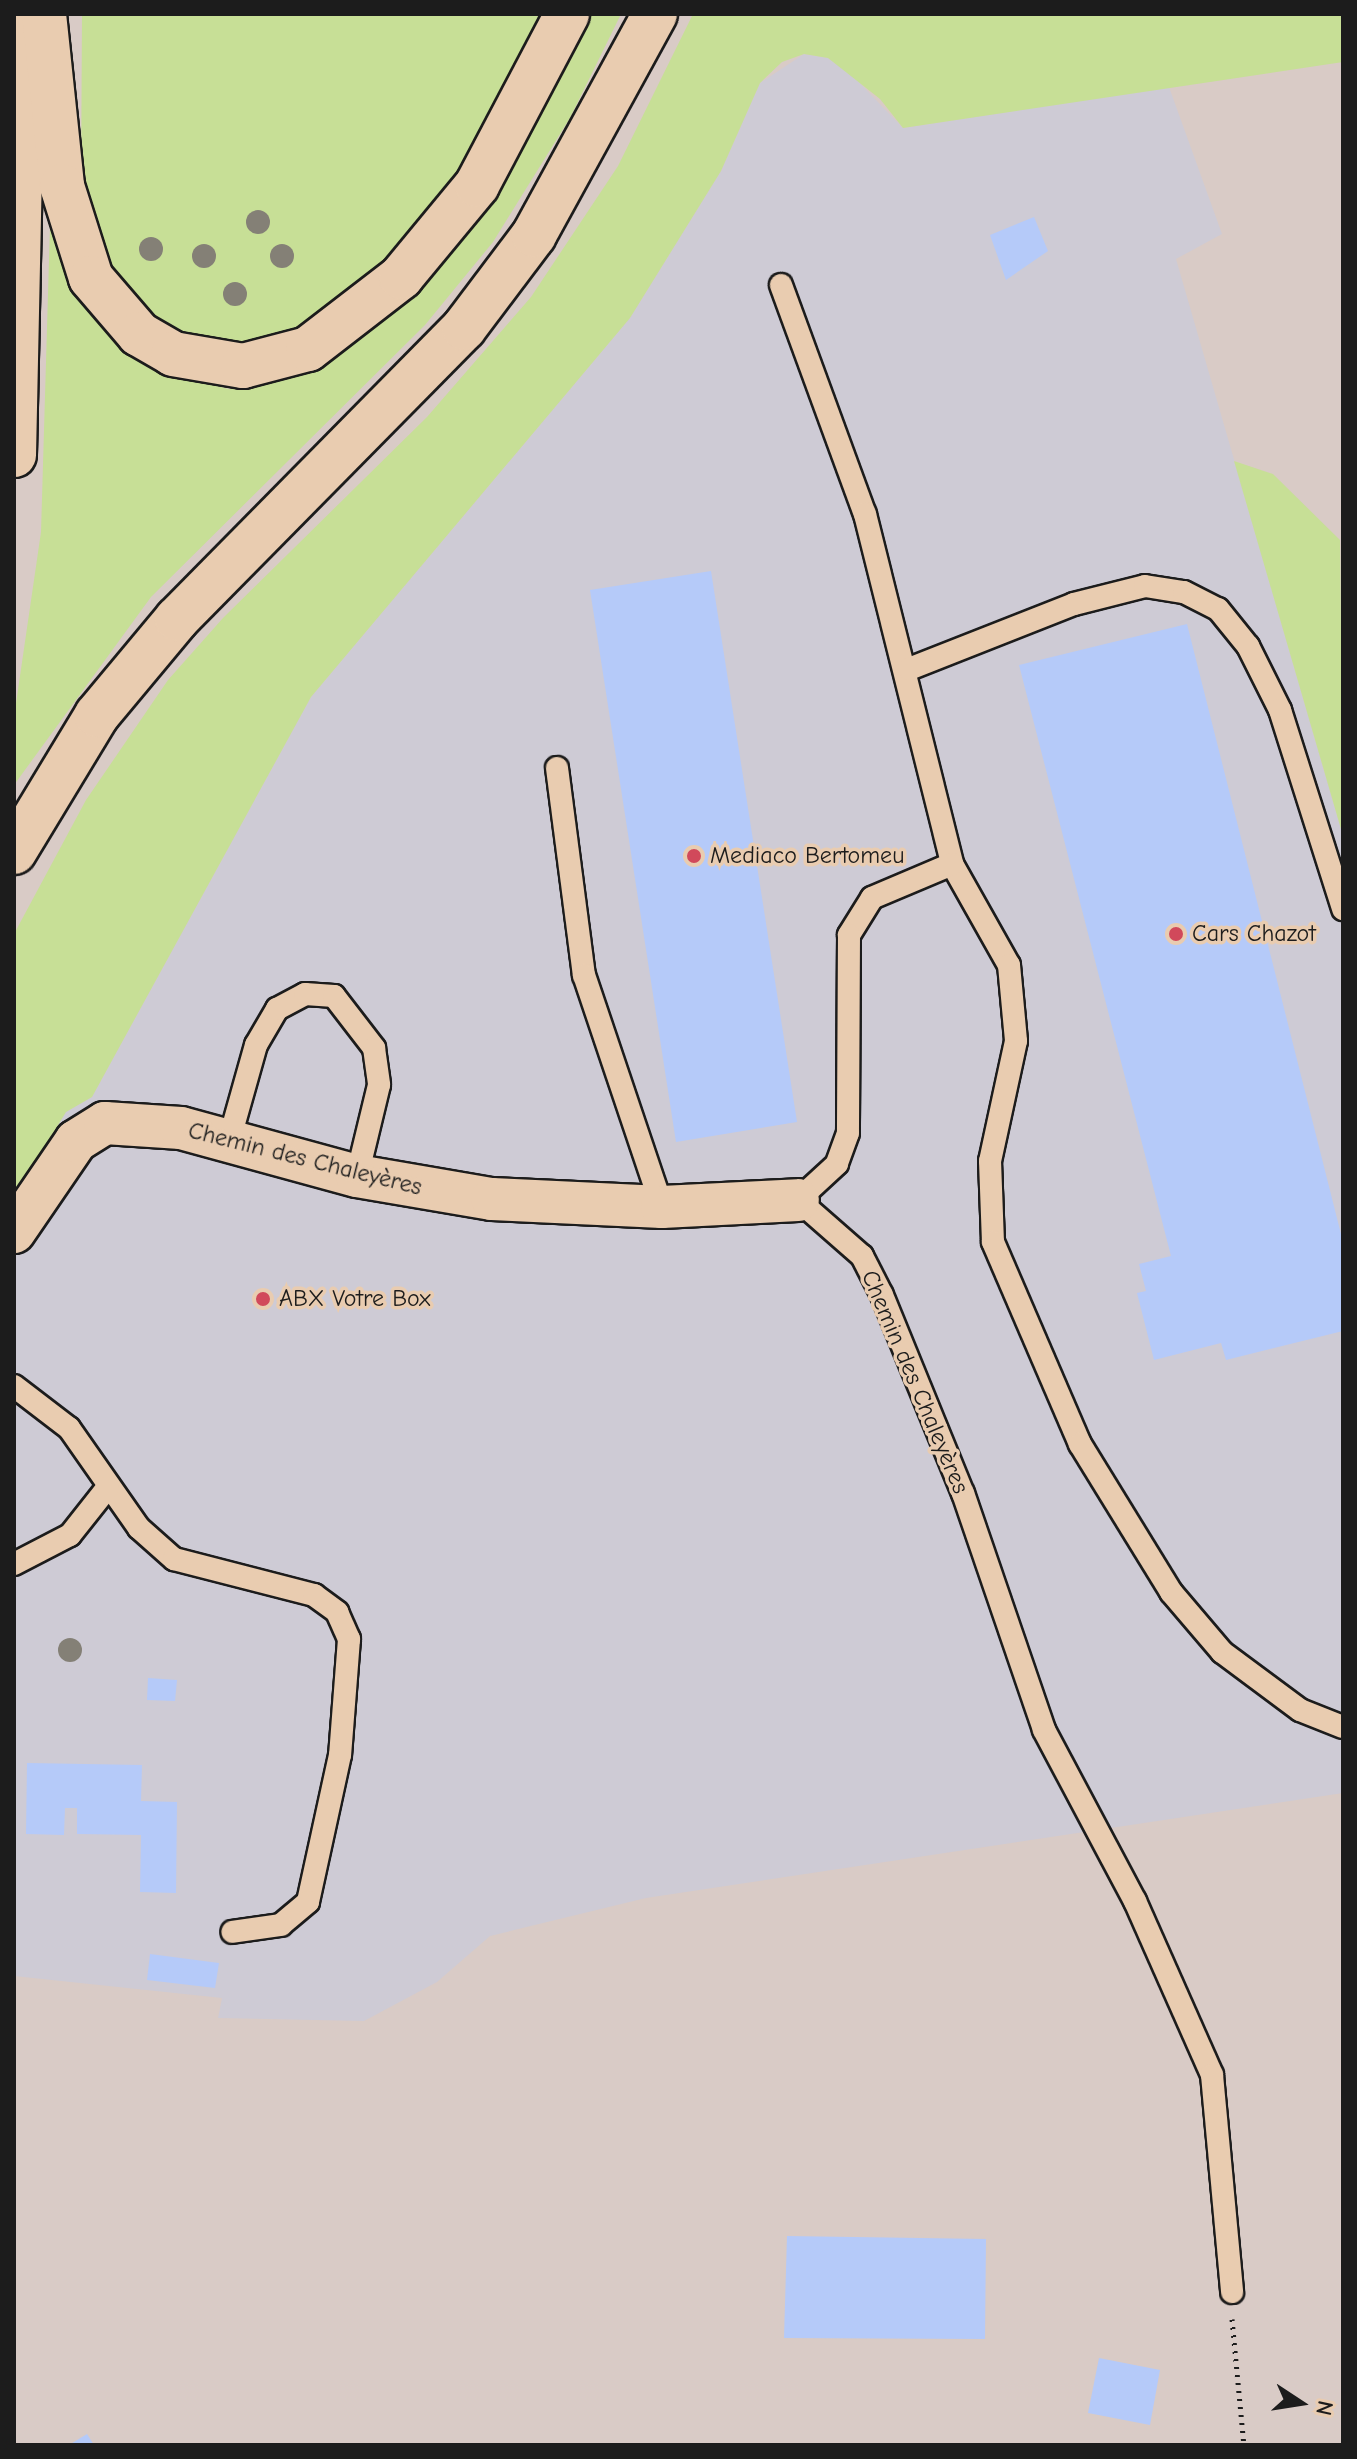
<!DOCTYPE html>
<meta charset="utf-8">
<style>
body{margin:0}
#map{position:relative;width:1357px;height:2459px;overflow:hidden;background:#d9cbc6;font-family:"Comic Neue",sans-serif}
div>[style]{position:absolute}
.built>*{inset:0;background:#cecbd5}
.green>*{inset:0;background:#c7df96}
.building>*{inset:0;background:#b5caf9}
.path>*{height:5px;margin-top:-2.5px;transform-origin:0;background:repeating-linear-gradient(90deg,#1c1c1c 0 2px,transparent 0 8px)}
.roads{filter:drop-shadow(2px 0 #1c1c1c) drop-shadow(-2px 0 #1c1c1c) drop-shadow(0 2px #1c1c1c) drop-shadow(0 -2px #1c1c1c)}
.service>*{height:22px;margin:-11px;padding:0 11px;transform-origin:11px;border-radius:11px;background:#e9ccb0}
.minor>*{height:42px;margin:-21px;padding:0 21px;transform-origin:21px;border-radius:21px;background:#e9ccb0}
.trunk>*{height:44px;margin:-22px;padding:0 22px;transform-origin:22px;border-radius:22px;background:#e9ccb0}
.motorway>*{height:44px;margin:-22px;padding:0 22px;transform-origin:22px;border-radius:22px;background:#e9ccb0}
.trees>*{width:24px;height:24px;margin:-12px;border-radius:50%;background:#848076}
.dots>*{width:22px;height:22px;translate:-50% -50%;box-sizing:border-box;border:4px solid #e9ccb0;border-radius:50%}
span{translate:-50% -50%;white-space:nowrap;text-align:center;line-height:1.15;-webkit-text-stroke:7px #e9ccb0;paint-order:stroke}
.poi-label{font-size:24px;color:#1c1c1c}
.left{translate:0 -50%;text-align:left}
.street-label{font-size:24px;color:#1c1c1c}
.frame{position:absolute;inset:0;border:16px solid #1c1c1c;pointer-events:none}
.north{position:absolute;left:1261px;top:2363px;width:80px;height:80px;-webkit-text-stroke:6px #e9ccb0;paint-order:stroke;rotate:102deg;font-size:22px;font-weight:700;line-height:32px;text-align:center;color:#1c1c1c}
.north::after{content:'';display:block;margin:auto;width:28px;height:36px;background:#1c1c1c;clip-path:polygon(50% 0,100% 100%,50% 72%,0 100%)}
</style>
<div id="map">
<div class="built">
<i style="clip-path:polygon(804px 54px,828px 58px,853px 76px,903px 128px,1169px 87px,1222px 234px,1176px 259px,1343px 836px,1343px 1793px,646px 1898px,490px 1936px,437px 1982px,364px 2021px,218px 2018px,222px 1998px,14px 1976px,14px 1197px,66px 1112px,92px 1097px,311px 697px,630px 318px,721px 171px,760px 83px)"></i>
</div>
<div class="green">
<i style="clip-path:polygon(82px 14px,542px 14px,469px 156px,401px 246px,340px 306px,274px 343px,211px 346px,152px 322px,115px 284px,81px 186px)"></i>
<i style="clip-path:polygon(585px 14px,621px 14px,570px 118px,493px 242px,425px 325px,151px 597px,14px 785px,14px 717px,41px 532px,50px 226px,70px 285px,113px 340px,151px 369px,229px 389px,307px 373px,385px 319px,433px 267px,535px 123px)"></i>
<i style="clip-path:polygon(693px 14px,1343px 14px,1343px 62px,903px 128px,880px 99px,828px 58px,804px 54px,782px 62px,760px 83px,721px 171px,630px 318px,311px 697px,92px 1097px,66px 1112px,14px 1197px,14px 934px,86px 800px,168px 680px,223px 618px,427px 417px,531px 297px,618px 166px)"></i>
<i style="clip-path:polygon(1234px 461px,1273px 474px,1340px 540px,1343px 836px)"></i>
</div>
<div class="building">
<i style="clip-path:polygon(1034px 217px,1048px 251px,1006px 280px,990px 235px)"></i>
<i style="clip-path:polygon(711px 571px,797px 1122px,676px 1142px,590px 590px)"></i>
<i style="clip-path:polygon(1187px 624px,1343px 1242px,1343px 1331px,1226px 1360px,1221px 1343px,1154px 1360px,1137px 1293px,1146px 1291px,1139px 1264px,1171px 1256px,1019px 665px)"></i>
<i style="clip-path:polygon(148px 1678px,177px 1680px,175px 1701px,147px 1700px)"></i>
<i style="clip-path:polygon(27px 1763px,142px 1765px,141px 1801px,177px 1802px,176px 1893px,140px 1892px,141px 1835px,77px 1834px,77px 1808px,65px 1808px,64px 1835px,26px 1834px)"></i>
<i style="clip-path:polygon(150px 1954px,219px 1963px,215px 1988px,147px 1980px)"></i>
<i style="clip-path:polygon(787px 2236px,986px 2239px,985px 2339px,784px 2338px)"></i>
<i style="clip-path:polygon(1099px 2358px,1160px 2370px,1150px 2425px,1088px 2413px)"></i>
<i style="clip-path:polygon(87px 2434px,94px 2445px,69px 2445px)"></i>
</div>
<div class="path">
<i style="left:1232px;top:2319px;width:127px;rotate:84.6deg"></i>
</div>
<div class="roads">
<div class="service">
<i style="left:781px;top:285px;width:244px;rotate:69.9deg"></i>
<i style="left:865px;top:514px;width:361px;rotate:76deg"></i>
<i style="left:952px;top:864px;width:116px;rotate:60.6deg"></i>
<i style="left:1009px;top:965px;width:76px;rotate:84.7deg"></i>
<i style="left:1016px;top:1041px;width:123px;rotate:102.2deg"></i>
<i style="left:990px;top:1161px;width:81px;rotate:87.9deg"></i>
<i style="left:993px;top:1242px;width:220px;rotate:66.7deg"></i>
<i style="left:1080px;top:1444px;width:174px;rotate:58.4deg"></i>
<i style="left:1171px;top:1592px;width:79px;rotate:49.6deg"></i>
<i style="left:1222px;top:1652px;width:97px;rotate:36.6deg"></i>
<i style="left:1300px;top:1710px;width:46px;rotate:21.6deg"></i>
<i style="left:909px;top:669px;width:177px;rotate:-21.5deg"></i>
<i style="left:1074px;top:604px;width:73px;rotate:-14.2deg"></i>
<i style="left:1145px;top:586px;width:39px;rotate:9deg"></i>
<i style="left:1184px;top:592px;width:38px;rotate:27deg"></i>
<i style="left:1218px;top:609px;width:48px;rotate:51deg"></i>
<i style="left:1248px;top:646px;width:72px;rotate:63.4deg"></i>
<i style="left:1280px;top:710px;width:209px;rotate:72.4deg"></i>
<i style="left:557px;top:768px;width:209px;rotate:82.6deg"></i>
<i style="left:584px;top:975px;width:245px;rotate:71.4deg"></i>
<i style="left:952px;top:864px;width:87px;rotate:157deg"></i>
<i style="left:872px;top:898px;width:44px;rotate:121.9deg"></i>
<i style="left:849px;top:935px;width:198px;rotate:90.3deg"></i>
<i style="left:848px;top:1133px;width:33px;rotate:110deg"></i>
<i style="left:837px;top:1164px;width:53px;rotate:137.3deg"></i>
<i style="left:798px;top:1200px;width:85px;rotate:41.2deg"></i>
<i style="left:862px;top:1256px;width:44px;rotate:62.9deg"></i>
<i style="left:882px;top:1295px;width:214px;rotate:67.8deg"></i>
<i style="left:963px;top:1493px;width:250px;rotate:71.1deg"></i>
<i style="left:1044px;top:1730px;width:194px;rotate:62deg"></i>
<i style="left:1135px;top:1901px;width:190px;rotate:66.1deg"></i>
<i style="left:1212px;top:2075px;width:218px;rotate:84.7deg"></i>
<i style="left:229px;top:1141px;width:100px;rotate:-74.3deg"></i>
<i style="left:256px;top:1045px;width:42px;rotate:-59.7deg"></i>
<i style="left:277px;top:1009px;width:32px;rotate:-28deg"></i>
<i style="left:305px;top:994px;width:29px;rotate:4deg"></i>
<i style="left:334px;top:996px;width:66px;rotate:52.4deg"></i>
<i style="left:374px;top:1048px;width:37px;rotate:82deg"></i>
<i style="left:379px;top:1085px;width:94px;rotate:103.6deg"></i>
<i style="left:14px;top:1386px;width:69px;rotate:37.4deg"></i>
<i style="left:69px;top:1428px;width:122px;rotate:55deg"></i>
<i style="left:139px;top:1528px;width:47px;rotate:41.5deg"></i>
<i style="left:174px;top:1559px;width:145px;rotate:14.4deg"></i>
<i style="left:314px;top:1595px;width:29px;rotate:36deg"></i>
<i style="left:337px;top:1612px;width:30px;rotate:66deg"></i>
<i style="left:349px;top:1639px;width:116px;rotate:94.4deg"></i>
<i style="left:340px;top:1755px;width:150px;rotate:102.3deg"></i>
<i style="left:308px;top:1902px;width:35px;rotate:140deg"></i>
<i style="left:281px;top:1925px;width:49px;rotate:171.9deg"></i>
<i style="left:14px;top:1564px;width:63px;rotate:-27.4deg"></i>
<i style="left:70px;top:1535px;width:61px;rotate:-51.6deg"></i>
</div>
<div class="minor">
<i style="left:14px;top:1232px;width:110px;rotate:-55.7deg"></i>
<i style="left:76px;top:1141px;width:34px;rotate:-32deg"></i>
<i style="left:105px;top:1123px;width:76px;rotate:3.8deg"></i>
<i style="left:181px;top:1128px;width:182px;rotate:15.3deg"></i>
<i style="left:357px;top:1176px;width:137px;rotate:9.7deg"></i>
<i style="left:492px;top:1199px;width:170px;rotate:2.7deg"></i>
<i style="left:662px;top:1207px;width:136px;rotate:-2.9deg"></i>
</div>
<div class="trunk">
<i style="left:14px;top:455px;width:441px;rotate:-88.8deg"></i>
</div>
<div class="motorway">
<i style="left:44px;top:14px;width:173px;rotate:84deg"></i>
<i style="left:62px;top:186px;width:96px;rotate:72.5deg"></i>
<i style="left:91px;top:278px;width:74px;rotate:49.4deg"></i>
<i style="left:139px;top:334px;width:39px;rotate:30deg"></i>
<i style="left:173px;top:354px;width:71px;rotate:9.7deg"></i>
<i style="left:243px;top:366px;width:67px;rotate:-14.7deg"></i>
<i style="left:308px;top:349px;width:118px;rotate:-37.7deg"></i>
<i style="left:401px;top:277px;width:119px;rotate:-50.4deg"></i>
<i style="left:477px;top:185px;width:193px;rotate:-62.2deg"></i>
<i style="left:14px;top:852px;width:160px;rotate:-58.8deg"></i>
<i style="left:97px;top:715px;width:125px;rotate:-50.2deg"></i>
<i style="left:177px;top:619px;width:409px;rotate:-45.4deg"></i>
<i style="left:464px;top:328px;width:116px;rotate:-53deg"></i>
<i style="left:534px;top:235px;width:252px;rotate:-61.3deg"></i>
</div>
</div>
<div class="trees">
<i style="left:258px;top:222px"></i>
<i style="left:151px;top:249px"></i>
<i style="left:204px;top:256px"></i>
<i style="left:282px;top:256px"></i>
<i style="left:235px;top:294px"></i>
<i style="left:70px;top:1650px"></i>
</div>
<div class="dots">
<i style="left:694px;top:856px;background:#d1495b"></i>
<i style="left:1176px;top:934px;background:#d1495b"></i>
<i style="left:263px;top:1299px;background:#d1495b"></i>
</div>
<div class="poi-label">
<span class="left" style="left:710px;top:856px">Mediaco Bertomeu</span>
<span class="left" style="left:1192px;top:934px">Cars Chazot</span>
<span class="left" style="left:279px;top:1299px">ABX Votre Box</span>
</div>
<div class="street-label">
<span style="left:305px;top:1159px;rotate:14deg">Chemin des Chaleyères</span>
<span style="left:915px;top:1382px;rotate:67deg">Chemin des Chaleyères</span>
</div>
<div class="frame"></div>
<div class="north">N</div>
</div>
